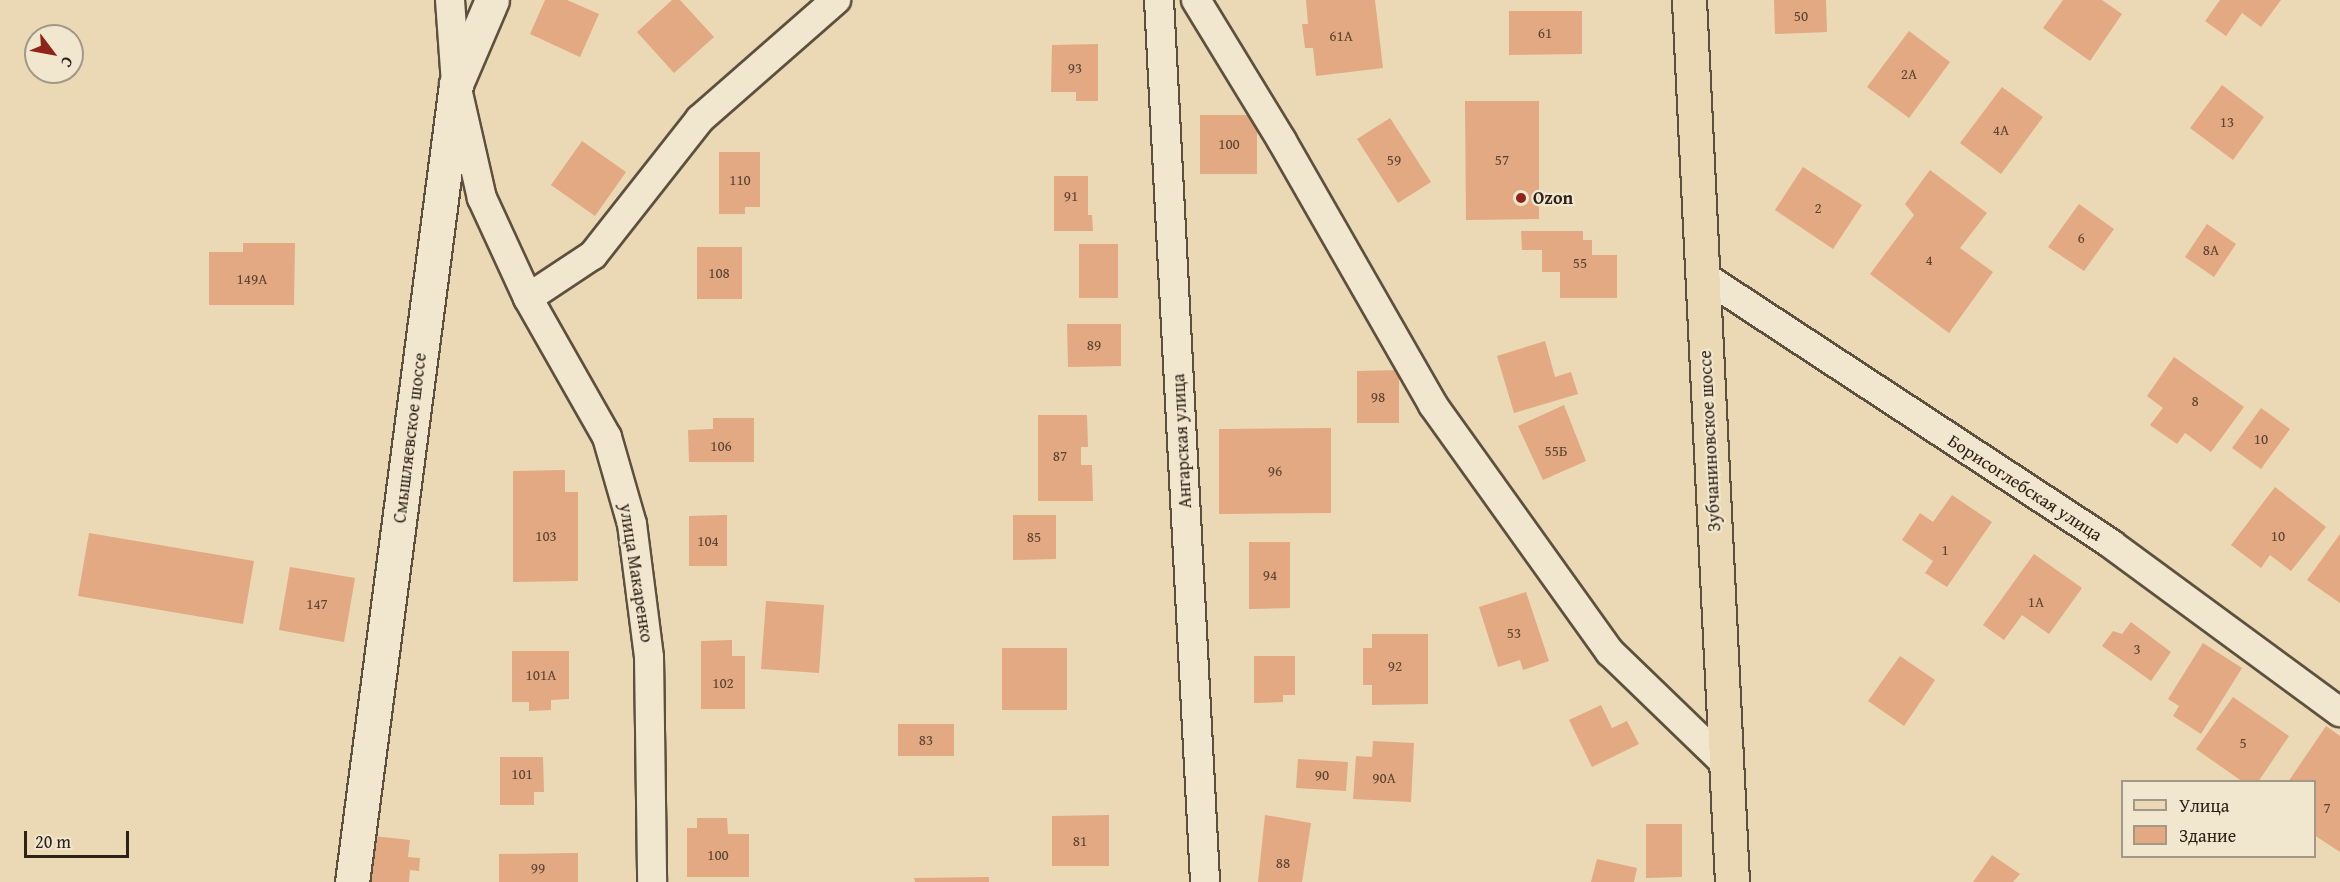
<!DOCTYPE html>
<meta charset="utf-8">
<style>
body{margin:0}
#map{position:relative;width:2340px;height:882px;overflow:hidden;background:#ead9b4;font-family:"Gentium Book Plus",serif}
div>[style]{position:absolute}
.building>*{inset:0;background:#e3a982}
.roads{filter:drop-shadow(2px 0 #5d503e) drop-shadow(-2px 0 #5d503e) drop-shadow(0 2px #5d503e) drop-shadow(0 -2px #5d503e)}
.street>*{height:28px;margin:-14px;padding:0 14px;transform-origin:14px;border-radius:14px;background:#f1e6ce}
.secondary>*{height:33px;margin:-16.5px;padding:0 16.5px;transform-origin:16.5px;border-radius:16.5px;background:#f1e6ce}
.primary>*{height:33px;margin:-16.5px;padding:0 16.5px;transform-origin:16.5px;border-radius:16.5px;background:#ead9b4}
.dots>*{width:16px;height:16px;translate:-50% -50%;box-sizing:border-box;border:3px solid #f1e6ce;border-radius:50%}
span{translate:-50% -50%;white-space:nowrap;text-align:center;line-height:1.15;-webkit-text-stroke:4.5px #f1e6ce;paint-order:stroke}
.number-label{font-size:15px;color:#5b4432}
.number-label span{-webkit-text-stroke-width:0}
.poi-label{font-size:18px;color:#2e2217;font-weight:700}
.left{translate:0 -50%;text-align:left}
.street-label{font-size:18px;color:#2e2217}
.legend{position:absolute;left:2121px;top:780px;width:195px;height:78px;box-sizing:border-box;background:#f1e6ce;border:2px solid #a39885;margin:0;padding:8px 10px;list-style:none;font-size:18px;color:#2e2217}
.legend li{display:flex;align-items:center;gap:12px;height:30px}
.legend b{width:30px;border:2px solid #a39885}
.north{position:absolute;left:24px;top:24px;width:60px;height:60px;box-sizing:border-box;background:#f1e6ce;border:2px solid #a39885;border-radius:50%;rotate:122deg;font-size:16px;font-weight:700;line-height:24px;text-align:center;color:#2e2217}
.north::after{content:'';display:block;margin:auto;width:21px;height:27px;background:#8f2418;clip-path:polygon(50% 0,100% 100%,50% 72%,0 100%)}
.scale{position:absolute;left:24px;top:831px;width:105px;height:27px;box-sizing:border-box;border:3px solid #2e2217;border-top:0;padding-left:8px;font-size:18px;line-height:21px;white-space:nowrap;color:#2e2217;-webkit-text-stroke:4px #f1e6ce;paint-order:stroke}
</style>
<div id="map">
<div class="building">
<i style="clip-path:polygon(545px 0,567px 0,599px 14px,580px 57px,530px 34px)"></i>
<i style="clip-path:polygon(672px 0,680px 0,714px 37px,674px 73px,637px 32px)"></i>
<i style="clip-path:polygon(1306px 0,1375px 0,1383px 68px,1316px 76px,1313px 48px,1305px 48px,1302px 24px,1308px 24px)"></i>
<i style="clip-path:polygon(1774px 0,1826px 0,1827px 32px,1775px 34px)"></i>
<i style="clip-path:polygon(2063px 0,2102px 0,2122px 14px,2090px 61px,2043px 28px)"></i>
<i style="clip-path:polygon(2220px 0,2281px 0,2261px 27px,2242px 13px,2226px 36px,2205px 21px)"></i>
<i style="clip-path:polygon(1509px 11px,1582px 11px,1582px 54px,1509px 55px)"></i>
<i style="clip-path:polygon(1909px 31px,1950px 62px,1909px 118px,1867px 87px)"></i>
<i style="clip-path:polygon(1098px 44px,1098px 101px,1076px 101px,1076px 92px,1051px 92px,1052px 45px)"></i>
<i style="clip-path:polygon(2222px 85px,2264px 117px,2233px 160px,2190px 128px)"></i>
<i style="clip-path:polygon(2002px 87px,2043px 117px,2001px 174px,1960px 143px)"></i>
<i style="clip-path:polygon(1465px 101px,1539px 101px,1539px 219px,1466px 220px)"></i>
<i style="clip-path:polygon(1200px 115px,1257px 115px,1257px 174px,1200px 174px)"></i>
<i style="clip-path:polygon(1390px 118px,1431px 182px,1398px 203px,1357px 139px)"></i>
<i style="clip-path:polygon(582px 141px,626px 172px,595px 216px,551px 185px)"></i>
<i style="clip-path:polygon(719px 152px,760px 152px,760px 207px,745px 207px,745px 214px,719px 214px)"></i>
<i style="clip-path:polygon(1803px 167px,1862px 205px,1833px 249px,1775px 210px)"></i>
<i style="clip-path:polygon(1930px 170px,1987px 213px,1960px 248px,1993px 272px,1949px 333px,1870px 274px,1914px 215px,1905px 204px)"></i>
<i style="clip-path:polygon(1054px 176px,1088px 176px,1088px 215px,1092px 215px,1093px 231px,1054px 231px)"></i>
<i style="clip-path:polygon(2079px 204px,2114px 229px,2084px 271px,2048px 247px)"></i>
<i style="clip-path:polygon(2207px 224px,2236px 244px,2214px 277px,2185px 257px)"></i>
<i style="clip-path:polygon(1521px 231px,1583px 231px,1583px 240px,1592px 240px,1592px 255px,1617px 255px,1617px 298px,1560px 298px,1560px 272px,1542px 272px,1542px 250px,1522px 250px)"></i>
<i style="clip-path:polygon(243px 243px,295px 243px,294px 305px,209px 305px,209px 252px,243px 252px)"></i>
<i style="clip-path:polygon(1079px 244px,1118px 244px,1118px 298px,1079px 298px)"></i>
<i style="clip-path:polygon(697px 247px,742px 247px,742px 299px,697px 299px)"></i>
<i style="clip-path:polygon(1067px 324px,1121px 324px,1121px 366px,1068px 367px)"></i>
<i style="clip-path:polygon(1545px 341px,1555px 377px,1571px 372px,1578px 394px,1514px 413px,1497px 356px)"></i>
<i style="clip-path:polygon(2174px 357px,2244px 407px,2211px 452px,2185px 433px,2177px 444px,2150px 425px,2163px 408px,2147px 396px)"></i>
<i style="clip-path:polygon(1399px 370px,1399px 423px,1357px 423px,1357px 371px)"></i>
<i style="clip-path:polygon(1564px 405px,1586px 461px,1543px 480px,1518px 426px)"></i>
<i style="clip-path:polygon(2261px 408px,2290px 429px,2261px 469px,2232px 448px)"></i>
<i style="clip-path:polygon(1038px 415px,1087px 415px,1088px 447px,1081px 447px,1081px 465px,1092px 465px,1093px 501px,1038px 501px)"></i>
<i style="clip-path:polygon(713px 418px,754px 418px,754px 462px,689px 462px,688px 430px,713px 429px)"></i>
<i style="clip-path:polygon(1331px 428px,1331px 513px,1219px 514px,1219px 429px)"></i>
<i style="clip-path:polygon(565px 470px,565px 492px,578px 492px,578px 581px,513px 582px,513px 471px)"></i>
<i style="clip-path:polygon(2275px 487px,2326px 527px,2291px 571px,2270px 555px,2261px 568px,2231px 545px)"></i>
<i style="clip-path:polygon(1952px 495px,1992px 522px,1947px 587px,1925px 573px,1933px 561px,1902px 540px,1920px 513px,1933px 522px)"></i>
<i style="clip-path:polygon(727px 515px,727px 566px,689px 566px,689px 516px)"></i>
<i style="clip-path:polygon(1013px 515px,1056px 515px,1056px 559px,1013px 560px)"></i>
<i style="clip-path:polygon(89px 533px,254px 561px,243px 624px,78px 596px)"></i>
<i style="clip-path:polygon(2340px 534px,2340px 603px,2307px 580px)"></i>
<i style="clip-path:polygon(1249px 542px,1290px 542px,1290px 608px,1249px 609px)"></i>
<i style="clip-path:polygon(2034px 554px,2082px 588px,2049px 634px,2022px 615px,2004px 640px,1983px 625px)"></i>
<i style="clip-path:polygon(290px 567px,355px 578px,344px 642px,279px 630px)"></i>
<i style="clip-path:polygon(1526px 592px,1549px 661px,1523px 670px,1520px 660px,1498px 667px,1479px 607px)"></i>
<i style="clip-path:polygon(766px 601px,824px 605px,819px 673px,761px 669px)"></i>
<i style="clip-path:polygon(2131px 622px,2171px 652px,2151px 681px,2102px 646px,2113px 631px,2122px 634px)"></i>
<i style="clip-path:polygon(1372px 634px,1428px 634px,1428px 704px,1372px 705px,1372px 685px,1363px 685px,1363px 648px,1372px 648px)"></i>
<i style="clip-path:polygon(732px 640px,732px 656px,745px 656px,745px 709px,701px 709px,701px 641px)"></i>
<i style="clip-path:polygon(2203px 643px,2242px 668px,2201px 734px,2173px 716px,2179px 706px,2168px 699px)"></i>
<i style="clip-path:polygon(1002px 648px,1067px 648px,1067px 710px,1002px 710px)"></i>
<i style="clip-path:polygon(512px 651px,569px 651px,569px 699px,551px 700px,551px 710px,529px 711px,529px 702px,512px 702px)"></i>
<i style="clip-path:polygon(1254px 656px,1295px 656px,1295px 695px,1283px 695px,1283px 702px,1254px 703px)"></i>
<i style="clip-path:polygon(1900px 656px,1935px 680px,1904px 726px,1868px 701px)"></i>
<i style="clip-path:polygon(2233px 697px,2289px 736px,2258px 782px,2243px 782px,2196px 749px)"></i>
<i style="clip-path:polygon(1601px 705px,1612px 728px,1627px 721px,1639px 744px,1592px 767px,1569px 720px)"></i>
<i style="clip-path:polygon(898px 724px,954px 724px,954px 756px,898px 756px)"></i>
<i style="clip-path:polygon(2326px 726px,2340px 736px,2340px 852px,2314px 835px,2314px 782px,2288px 782px)"></i>
<i style="clip-path:polygon(1373px 741px,1414px 743px,1411px 802px,1353px 799px,1356px 756px,1372px 757px)"></i>
<i style="clip-path:polygon(500px 757px,543px 757px,544px 792px,534px 792px,534px 805px,500px 805px)"></i>
<i style="clip-path:polygon(1298px 759px,1348px 762px,1346px 791px,1296px 788px)"></i>
<i style="clip-path:polygon(1109px 815px,1109px 866px,1052px 866px,1052px 816px)"></i>
<i style="clip-path:polygon(1265px 815px,1311px 823px,1302px 882px,1258px 882px)"></i>
<i style="clip-path:polygon(697px 818px,727px 818px,728px 834px,749px 834px,749px 877px,687px 877px,687px 828px,697px 828px)"></i>
<i style="clip-path:polygon(1646px 824px,1682px 824px,1682px 877px,1646px 878px)"></i>
<i style="clip-path:polygon(374px 836px,410px 840px,408px 857px,420px 858px,419px 871px,410px 870px,409px 882px,370px 882px)"></i>
<i style="clip-path:polygon(578px 853px,578px 882px,499px 882px,499px 854px)"></i>
<i style="clip-path:polygon(1992px 855px,2020px 874px,2013px 882px,1973px 882px)"></i>
<i style="clip-path:polygon(1597px 859px,1637px 868px,1634px 882px,1591px 882px)"></i>
<i style="clip-path:polygon(989px 877px,989px 882px,915px 882px,914px 878px)"></i>
</div>
<div class="roads">
<div class="street">
<i style="left:450px;top:0;width:84px;rotate:85.9deg"></i>
<i style="left:456px;top:84px;width:117px;rotate:77.2deg"></i>
<i style="left:482px;top:198px;width:110px;rotate:65.3deg"></i>
<i style="left:528px;top:298px;width:160px;rotate:60.4deg"></i>
<i style="left:607px;top:437px;width:91px;rotate:74deg"></i>
<i style="left:632px;top:524px;width:134px;rotate:82.7deg"></i>
<i style="left:649px;top:657px;width:225px;rotate:89.2deg"></i>
<i style="left:1159px;top:0;width:883px;rotate:87.01deg"></i>
<i style="left:1196px;top:0;width:165px;rotate:58.6deg"></i>
<i style="left:1282px;top:141px;width:304px;rotate:60.2deg"></i>
<i style="left:1433px;top:405px;width:304px;rotate:54.4deg"></i>
<i style="left:1610px;top:652px;width:161px;rotate:44deg"></i>
<i style="left:1702px;top:275px;width:490px;rotate:33.3deg"></i>
<i style="left:2111px;top:544px;width:284px;rotate:36.3deg"></i>
<i style="left:528px;top:298px;width:78px;rotate:-33.5deg"></i>
<i style="left:593px;top:255px;width:173px;rotate:-51.8deg"></i>
<i style="left:700px;top:119px;width:181px;rotate:-41.2deg"></i>
</div>
<div class="secondary">
<i style="left:352px;top:882px;width:805px;rotate:-82.57deg"></i>
<i style="left:456px;top:84px;width:91px;rotate:-66.8deg"></i>
</div>
<div class="primary">
<i style="left:1689px;top:0;width:883px;rotate:87.21deg"></i>
</div>
</div>
<div class="dots">
<i style="left:1521px;top:198px;background:#8f2418"></i>
</div>
<div class="number-label">
<span style="left:1801px;top:16px">50</span>
<span style="left:1545px;top:33px">61</span>
<span style="left:1341px;top:36px">61А</span>
<span style="left:1075px;top:68px">93</span>
<span style="left:1909px;top:74px">2А</span>
<span style="left:2227px;top:122px">13</span>
<span style="left:2001px;top:130px">4А</span>
<span style="left:1229px;top:144px">100</span>
<span style="left:1394px;top:160px">59</span>
<span style="left:1502px;top:160px">57</span>
<span style="left:740px;top:180px">110</span>
<span style="left:1071px;top:196px">91</span>
<span style="left:1818px;top:208px">2</span>
<span style="left:2081px;top:238px">6</span>
<span style="left:2211px;top:250px">8А</span>
<span style="left:1929px;top:260px">4</span>
<span style="left:1580px;top:263px">55</span>
<span style="left:719px;top:273px">108</span>
<span style="left:252px;top:279px">149А</span>
<span style="left:1094px;top:345px">89</span>
<span style="left:1378px;top:397px">98</span>
<span style="left:2195px;top:401px">8</span>
<span style="left:2261px;top:439px">10</span>
<span style="left:721px;top:446px">106</span>
<span style="left:1556px;top:451px">55Б</span>
<span style="left:1060px;top:456px">87</span>
<span style="left:1275px;top:471px">96</span>
<span style="left:546px;top:536px">103</span>
<span style="left:2278px;top:536px">10</span>
<span style="left:1034px;top:537px">85</span>
<span style="left:708px;top:541px">104</span>
<span style="left:1945px;top:550px">1</span>
<span style="left:1270px;top:575px">94</span>
<span style="left:2036px;top:602px">1А</span>
<span style="left:317px;top:604px">147</span>
<span style="left:1514px;top:633px">53</span>
<span style="left:2137px;top:649px">3</span>
<span style="left:1395px;top:666px">92</span>
<span style="left:541px;top:675px">101А</span>
<span style="left:723px;top:683px">102</span>
<span style="left:926px;top:740px">83</span>
<span style="left:2243px;top:743px">5</span>
<span style="left:522px;top:774px">101</span>
<span style="left:1322px;top:775px">90</span>
<span style="left:1384px;top:778px">90А</span>
<span style="left:2327px;top:808px">7</span>
<span style="left:1080px;top:841px">81</span>
<span style="left:718px;top:855px">100</span>
<span style="left:1283px;top:863px">88</span>
<span style="left:538px;top:868px">99</span>
</div>
<div class="poi-label">
<span class="left" style="left:1533px;top:198px">Ozon</span>
</div>
<div class="street-label">
<span style="left:410px;top:438px;rotate:-83deg">Смышляевское шоссе</span>
<span style="left:1182px;top:441px;rotate:-93deg">Ангарская улица</span>
<span style="left:1710px;top:441px;rotate:-93deg">Зубчаниновское шоссе</span>
<span style="left:2025px;top:488px;rotate:33deg">Борисоглебская улица</span>
<span style="left:636px;top:573px;rotate:81deg">улица Макаренко</span>
</div>
<ul class="legend">
<li><b style="height:8px;background:#ead9b4"></b>Улица</li>
<li><b style="height:16px;background:#e3a982"></b>Здание</li>
</ul>
<div class="north">С</div>
<div class="scale">20 m</div>
</div>
